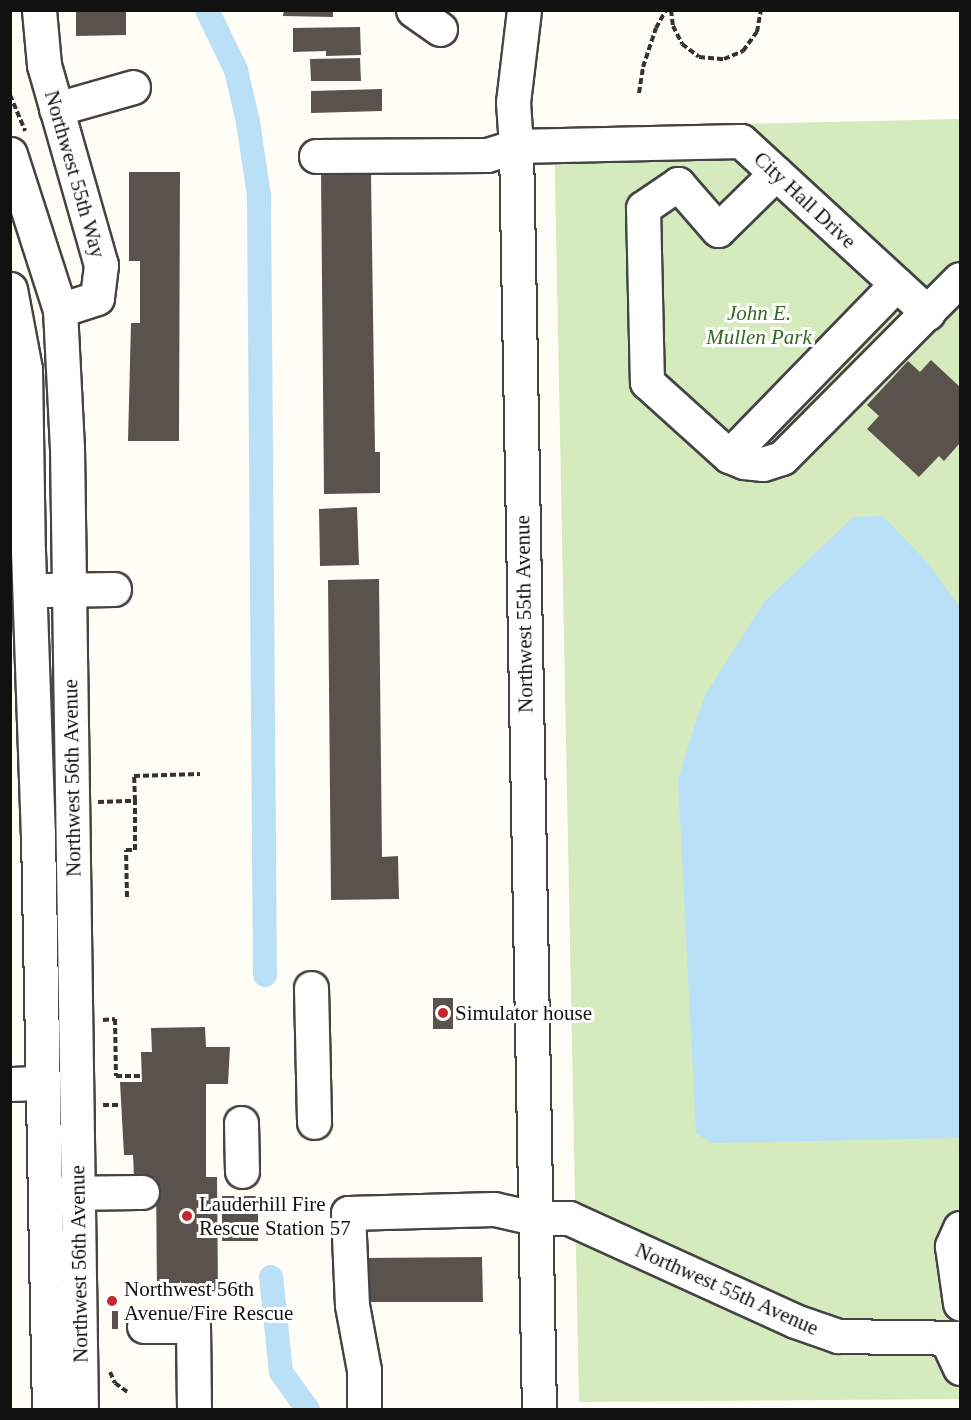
<!DOCTYPE html>
<style>
body{margin:0}
#map{position:relative;width:971px;height:1420px;overflow:hidden;background:#fffdf5;font-family:Georgia,serif}
div>[style]{position:absolute}
.green>*{inset:0;background:#d5ebbd}
.water>*{inset:0;background:#b9e0f7}
.canal>*{height:24px;margin:-12px;padding:0 12px;transform-origin:12px;border-radius:12px;background:#b9e0f7}
.building>*{inset:0;background:#5a524d}
.path>*{height:4px;margin-top:-2px;transform-origin:0;background:repeating-linear-gradient(90deg,#333 0 6px,transparent 0 9px)}
.roads{filter:drop-shadow(2px 0 #444) drop-shadow(-2px 0 #444) drop-shadow(0 2px #444) drop-shadow(0 -2px #444)}
.minor>*{height:33px;margin:-16.5px;padding:0 16.5px;transform-origin:16.5px;border-radius:16.5px;background:#fff}
.dots>*{width:16px;height:16px;translate:-50% -50%;box-sizing:border-box;border:3px solid #fff;border-radius:50%}
span{translate:-50% -50%;white-space:nowrap;text-align:center;line-height:1.15;-webkit-text-stroke:6px #fff;paint-order:stroke}
.street-label{font-size:21px;color:#111}
.park-label{font-size:21px;color:#2f6b1f;font-style:italic}
.poi-label{font-size:21px;color:#111}
.left{translate:0 -50%;text-align:left}
.frame{position:absolute;inset:0;border:12px solid #111;pointer-events:none}
</style>
<div id="map">
<div class="green">
<i style="clip-path:polygon(960px 119px,960px 1399px,579px 1402px,554px 128px)"></i>
</div>
<div class="water">
<i style="clip-path:polygon(883px 516px,928px 563px,960px 607px,960px 1138px,711px 1143px,696px 1133px,678px 779px,704px 697px,764px 602px,853px 517px)"></i>
</div>
<div class="canal">
<i style="left:207px;top:10px;width:67px;rotate:64.2deg"></i>
<i style="left:236px;top:70px;width:53px;rotate:77deg"></i>
<i style="left:248px;top:122px;width:75px;rotate:81.5deg"></i>
<i style="left:259px;top:196px;width:779px;rotate:89.56deg"></i>
<i style="left:271px;top:1277px;width:96px;rotate:84deg"></i>
<i style="left:281px;top:1372px;width:47px;rotate:54.6deg"></i>
</div>
<div class="building">
<i style="clip-path:polygon(76px 10px,126px 10px,126px 35px,76px 36px)"></i>
<i style="clip-path:polygon(284px 10px,333px 10px,333px 17px,283px 16px)"></i>
<i style="clip-path:polygon(360px 27px,361px 55px,326px 56px,326px 51px,293px 52px,293px 28px)"></i>
<i style="clip-path:polygon(360px 58px,361px 81px,311px 81px,310px 59px)"></i>
<i style="clip-path:polygon(382px 89px,382px 111px,311px 113px,311px 91px)"></i>
<i style="clip-path:polygon(129px 172px,180px 172px,179px 441px,128px 441px,131px 323px,140px 323px,140px 261px,129px 261px)"></i>
<i style="clip-path:polygon(321px 174px,371px 174px,375px 452px,380px 452px,380px 493px,324px 494px)"></i>
<i style="clip-path:polygon(931px 360px,960px 387px,960px 443px,944px 461px,939px 456px,919px 477px,867px 429px,879px 416px,867px 405px,908px 361px,920px 372px)"></i>
<i style="clip-path:polygon(357px 507px,359px 565px,320px 566px,319px 509px)"></i>
<i style="clip-path:polygon(379px 579px,382px 857px,398px 856px,399px 899px,331px 900px,328px 580px)"></i>
<i style="clip-path:polygon(433px 998px,453px 998px,453px 1029px,433px 1029px)"></i>
<i style="clip-path:polygon(205px 1027px,206px 1047px,230px 1047px,228px 1084px,206px 1084px,206px 1177px,217px 1177px,218px 1293px,157px 1293px,156px 1178px,134px 1178px,133px 1155px,124px 1155px,120px 1082px,142px 1082px,141px 1052px,152px 1052px,151px 1028px)"></i>
<i style="clip-path:polygon(222px 1196px,258px 1196px,258px 1241px,222px 1241px)"></i>
<i style="clip-path:polygon(482px 1257px,483px 1302px,366px 1302px,365px 1258px)"></i>
<i style="clip-path:polygon(112px 1311px,118px 1311px,118px 1329px,112px 1329px)"></i>
</div>
<div class="path">
<i style="left:671px;top:10px;width:16px;rotate:83deg"></i>
<i style="left:673px;top:26px;width:20px;rotate:63deg"></i>
<i style="left:682px;top:44px;width:21px;rotate:37deg"></i>
<i style="left:699px;top:57px;width:25px;rotate:5deg"></i>
<i style="left:724px;top:59px;width:21px;rotate:-23deg"></i>
<i style="left:743px;top:51px;width:24px;rotate:-54deg"></i>
<i style="left:757px;top:32px;width:22px;rotate:-80deg"></i>
<i style="left:639px;top:93px;width:26px;rotate:-81deg"></i>
<i style="left:643px;top:67px;width:41px;rotate:-71.6deg"></i>
<i style="left:656px;top:28px;width:21px;rotate:-61deg"></i>
<i style="left:10px;top:95px;width:39px;rotate:67deg"></i>
<i style="left:98px;top:802px;width:37px;rotate:-2deg"></i>
<i style="left:135px;top:801px;width:25px;rotate:-92deg"></i>
<i style="left:134px;top:776px;width:66px;rotate:-1.7deg"></i>
<i style="left:127px;top:897px;width:47px;rotate:-91.2deg"></i>
<i style="left:126px;top:850px;width:9px"></i>
<i style="left:135px;top:850px;width:49px;rotate:-90deg"></i>
<i style="left:103px;top:1020px;width:12px;rotate:-5deg"></i>
<i style="left:115px;top:1019px;width:57px;rotate:89deg"></i>
<i style="left:116px;top:1076px;width:26px"></i>
<i style="left:103px;top:1105px;width:17px"></i>
<i style="left:110px;top:1372px;width:12px;rotate:66deg"></i>
<i style="left:115px;top:1383px;width:17px;rotate:36deg"></i>
</div>
<div class="roads">
<div class="minor">
<i style="left:39px;top:10px;width:55px;rotate:84.8deg"></i>
<i style="left:44px;top:65px;width:208px;rotate:74.1deg"></i>
<i style="left:101px;top:265px;width:33px;rotate:97deg"></i>
<i style="left:97px;top:298px;width:39px;rotate:162deg"></i>
<i style="left:413px;top:10px;width:33px;rotate:35deg"></i>
<i style="left:524px;top:10px;width:93px;rotate:96.8deg"></i>
<i style="left:513px;top:102px;width:44px;rotate:86.1deg"></i>
<i style="left:516px;top:146px;width:1264px;rotate:88.96deg"></i>
<i style="left:56px;top:109px;width:80px;rotate:-15.9deg"></i>
<i style="left:10px;top:154px;width:164px;rotate:72.2deg"></i>
<i style="left:60px;top:310px;width:138px;rotate:87.1deg"></i>
<i style="left:67px;top:448px;width:962px;rotate:89.17deg"></i>
<i style="left:316px;top:156px;width:171px;rotate:-0.3deg"></i>
<i style="left:487px;top:155px;width:30px;rotate:-17deg"></i>
<i style="left:516px;top:146px;width:225px;rotate:-1.3deg"></i>
<i style="left:741px;top:141px;width:254px;rotate:42.6deg"></i>
<i style="left:776px;top:173px;width:81px;rotate:135.5deg"></i>
<i style="left:718px;top:230px;width:61px;rotate:-131deg"></i>
<i style="left:678px;top:184px;width:42px;rotate:145.6deg"></i>
<i style="left:643px;top:208px;width:174px;rotate:88.7deg"></i>
<i style="left:647px;top:382px;width:110px;rotate:42.1deg"></i>
<i style="left:729px;top:456px;width:240px;rotate:-45.8deg"></i>
<i style="left:10px;top:289px;width:81px;rotate:79.4deg"></i>
<i style="left:25px;top:369px;width:182px;rotate:89.1deg"></i>
<i style="left:28px;top:551px;width:283px;rotate:88deg"></i>
<i style="left:38px;top:834px;width:576px;rotate:88.91deg"></i>
<i style="left:729px;top:456px;width:16px;rotate:22deg"></i>
<i style="left:744px;top:462px;width:19px;rotate:6deg"></i>
<i style="left:763px;top:464px;width:20px;rotate:-18deg"></i>
<i style="left:782px;top:458px;width:252px;rotate:-45.2deg"></i>
<i style="left:47px;top:590px;width:67px;rotate:-0.9deg"></i>
<i style="left:311px;top:988px;width:134px;rotate:88.7deg"></i>
<i style="left:10px;top:1084px;width:32px;rotate:-2deg"></i>
<i style="left:241px;top:1123px;width:48px;rotate:88.8deg"></i>
<i style="left:56px;top:1193px;width:86px;rotate:-0.7deg"></i>
<i style="left:960px;top:1228px;width:20px;rotate:114deg"></i>
<i style="left:952px;top:1246px;width:58px;rotate:82deg"></i>
<i style="left:144px;top:1326px;width:49px"></i>
<i style="left:193px;top:1326px;width:84px;rotate:89.3deg"></i>
<i style="left:946px;top:1338px;width:33px;rotate:65deg"></i>
<i style="left:364px;top:1410px;width:40px;rotate:-90deg"></i>
<i style="left:364px;top:1370px;width:66px;rotate:-100.5deg"></i>
<i style="left:352px;top:1305px;width:92px;rotate:-92.5deg"></i>
<i style="left:348px;top:1213px;width:146px;rotate:-1.6deg"></i>
<i style="left:494px;top:1209px;width:42px;rotate:12.4deg"></i>
<i style="left:535px;top:1218px;width:34px"></i>
<i style="left:569px;top:1218px;width:248px;rotate:24.5deg"></i>
<i style="left:795px;top:1321px;width:46px;rotate:19.2deg"></i>
<i style="left:838px;top:1336px;width:122px;rotate:0.9deg"></i>
</div>
</div>
<div class="dots">
<i style="left:443px;top:1013px;background:#c4262e"></i>
<i style="left:187px;top:1216px;background:#c4262e"></i>
<i style="left:112px;top:1301px;background:#c4262e"></i>
</div>
<div class="street-label">
<span style="left:75px;top:174px;rotate:74deg">Northwest 55th Way</span>
<span style="left:805px;top:200px;rotate:43deg">City Hall Drive</span>
<span style="left:524px;top:614px;rotate:-91deg">Northwest 55th Avenue</span>
<span style="left:72px;top:778px;rotate:-91deg">Northwest 56th Avenue</span>
<span style="left:79px;top:1264px;rotate:-91deg">Northwest 56th Avenue</span>
<span style="left:727px;top:1289px;rotate:24deg">Northwest 55th Avenue</span>
</div>
<div class="park-label">
<span style="left:759px;top:325px">John E.<br>Mullen Park</span>
</div>
<div class="poi-label">
<span class="left" style="left:455px;top:1013px">Simulator house</span>
<span class="left" style="left:199px;top:1216px">Lauderhill Fire<br>Rescue Station 57</span>
<span class="left" style="left:124px;top:1301px">Northwest 56th<br>Avenue/Fire Rescue</span>
</div>
<div class="frame"></div>
</div>
